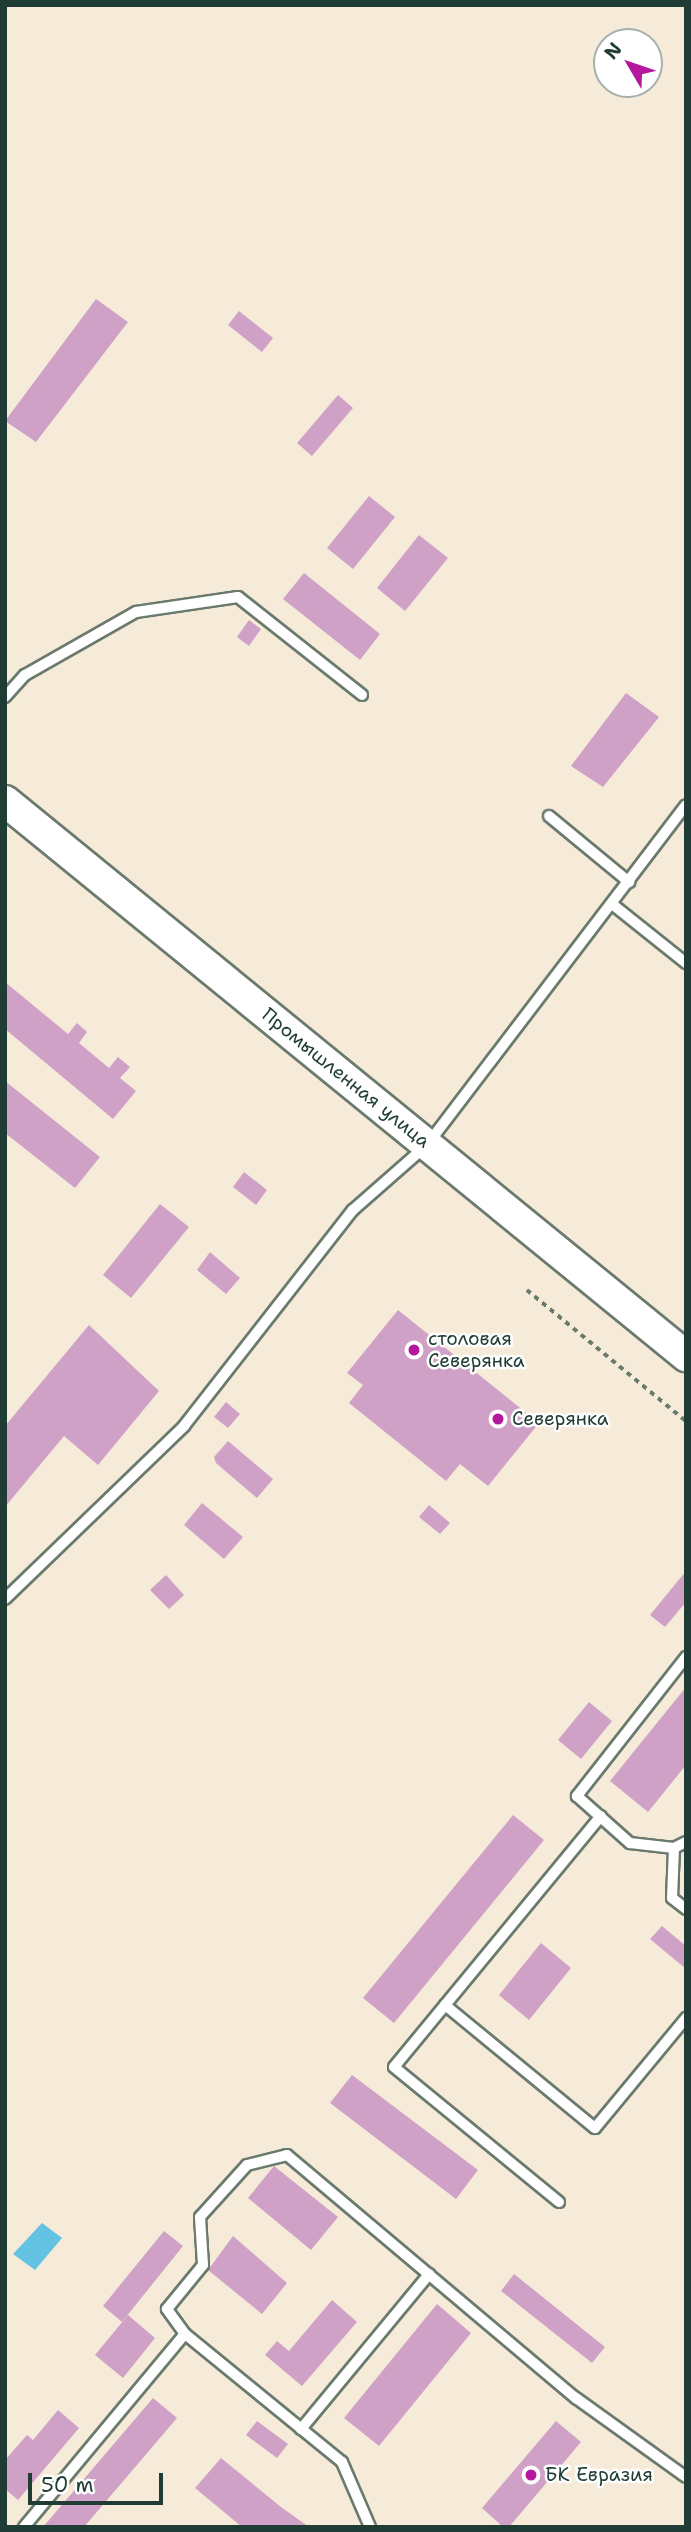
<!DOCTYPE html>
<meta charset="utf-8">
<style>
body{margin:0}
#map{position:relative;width:691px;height:2532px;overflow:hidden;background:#f6ebd8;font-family:"Shantell Sans",sans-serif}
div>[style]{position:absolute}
.water>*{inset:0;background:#64c2e2}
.building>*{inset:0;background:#cfa1c6}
.path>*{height:3.5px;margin-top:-1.75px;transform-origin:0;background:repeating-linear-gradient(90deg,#6a7a6d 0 5px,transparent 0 10px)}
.roads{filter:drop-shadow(2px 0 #6a7a6d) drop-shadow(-2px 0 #6a7a6d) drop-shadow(0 2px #6a7a6d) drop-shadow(0 -2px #6a7a6d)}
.service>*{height:10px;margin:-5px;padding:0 5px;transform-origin:5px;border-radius:5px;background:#fff}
.primary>*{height:30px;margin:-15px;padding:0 15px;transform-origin:15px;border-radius:15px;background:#fff}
.dots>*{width:19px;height:19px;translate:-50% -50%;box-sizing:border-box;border:4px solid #fff;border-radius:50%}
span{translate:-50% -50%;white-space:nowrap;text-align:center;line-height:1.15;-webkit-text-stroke:5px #fff;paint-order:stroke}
.street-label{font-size:19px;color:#1f3d34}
.poi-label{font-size:19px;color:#1f3d34}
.left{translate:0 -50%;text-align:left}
.frame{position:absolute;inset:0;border:7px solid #1f3d34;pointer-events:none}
.north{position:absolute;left:593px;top:28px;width:70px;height:70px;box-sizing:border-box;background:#fff;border:2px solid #a5b1ae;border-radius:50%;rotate:309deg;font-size:19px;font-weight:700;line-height:28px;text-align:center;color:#1f3d34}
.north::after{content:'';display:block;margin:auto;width:24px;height:32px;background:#b5179e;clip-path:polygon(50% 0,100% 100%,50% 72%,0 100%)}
.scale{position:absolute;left:28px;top:2473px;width:135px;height:32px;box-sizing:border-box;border:4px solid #1f3d34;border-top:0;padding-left:9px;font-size:21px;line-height:24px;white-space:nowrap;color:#1f3d34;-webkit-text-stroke:5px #fff;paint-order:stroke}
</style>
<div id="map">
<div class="water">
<i style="clip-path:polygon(42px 2223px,62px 2238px,35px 2270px,13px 2254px)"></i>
</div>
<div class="building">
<i style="clip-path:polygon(96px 299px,128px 322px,36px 442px,5px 421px)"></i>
<i style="clip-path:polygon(239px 311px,273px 338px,262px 352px,228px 325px)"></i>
<i style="clip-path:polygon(338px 395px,353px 408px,312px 456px,297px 443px)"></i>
<i style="clip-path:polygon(369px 496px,395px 517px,353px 569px,327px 548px)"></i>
<i style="clip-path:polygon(419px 535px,448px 558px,405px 611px,377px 588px)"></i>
<i style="clip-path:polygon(304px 573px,380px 634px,360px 660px,283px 599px)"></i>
<i style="clip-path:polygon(249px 620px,261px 629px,249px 646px,237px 637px)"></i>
<i style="clip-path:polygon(626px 693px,659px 717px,603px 787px,571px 766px)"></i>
<i style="clip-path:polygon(5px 982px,68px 1034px,77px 1023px,87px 1032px,79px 1043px,109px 1068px,118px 1057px,130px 1067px,120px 1078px,136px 1091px,113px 1119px,5px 1029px)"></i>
<i style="clip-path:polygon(5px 1081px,100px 1157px,75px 1188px,5px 1133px)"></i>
<i style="clip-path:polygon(244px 1172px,267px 1190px,256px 1205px,233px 1187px)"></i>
<i style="clip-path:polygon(160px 1204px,189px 1227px,131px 1298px,103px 1275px)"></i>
<i style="clip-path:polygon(210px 1252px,240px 1278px,226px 1294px,197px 1270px)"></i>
<i style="clip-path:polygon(398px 1310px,539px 1423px,488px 1486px,460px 1464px,446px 1481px,349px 1403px,363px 1385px,347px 1373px)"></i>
<i style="clip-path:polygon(89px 1325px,159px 1391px,98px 1465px,64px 1436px,5px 1507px,5px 1426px)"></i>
<i style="clip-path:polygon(226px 1402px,240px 1414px,228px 1428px,214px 1417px)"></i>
<i style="clip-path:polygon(228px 1441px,273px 1479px,257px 1498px,216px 1463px,214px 1457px)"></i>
<i style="clip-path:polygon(202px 1503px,243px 1537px,224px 1559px,184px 1525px)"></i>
<i style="clip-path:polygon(429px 1505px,450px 1523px,440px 1534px,419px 1517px)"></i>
<i style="clip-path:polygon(686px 1571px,686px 1602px,665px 1627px,650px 1615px)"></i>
<i style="clip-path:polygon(166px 1575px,184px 1595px,169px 1609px,150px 1590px)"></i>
<i style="clip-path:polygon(686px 1687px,686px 1765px,648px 1812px,610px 1781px)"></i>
<i style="clip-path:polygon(589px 1702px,612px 1721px,581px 1759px,558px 1740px)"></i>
<i style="clip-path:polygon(513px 1815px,544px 1840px,394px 2023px,363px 1998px)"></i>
<i style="clip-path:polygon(662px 1926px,686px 1946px,686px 1969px,650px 1939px)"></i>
<i style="clip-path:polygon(541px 1943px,571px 1968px,529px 2020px,499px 1995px)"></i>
<i style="clip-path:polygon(352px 2075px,478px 2170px,456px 2199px,330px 2103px)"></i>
<i style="clip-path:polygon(274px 2166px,338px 2217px,311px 2250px,248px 2198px)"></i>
<i style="clip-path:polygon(164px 2231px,183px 2246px,122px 2322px,103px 2306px)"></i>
<i style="clip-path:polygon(233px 2236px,287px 2283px,262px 2314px,208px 2270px)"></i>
<i style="clip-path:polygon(514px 2274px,605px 2347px,592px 2363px,501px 2291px)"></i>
<i style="clip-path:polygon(332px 2300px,357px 2322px,302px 2386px,265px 2355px,277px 2341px,289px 2351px)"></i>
<i style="clip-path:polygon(437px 2304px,471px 2333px,379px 2446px,344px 2418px)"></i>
<i style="clip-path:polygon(128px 2315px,155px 2338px,123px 2378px,95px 2355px)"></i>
<i style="clip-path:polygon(153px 2398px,177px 2418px,84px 2527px,43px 2527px)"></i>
<i style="clip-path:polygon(58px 2410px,79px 2428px,18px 2500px,5px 2489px,5px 2460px,27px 2435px,33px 2440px)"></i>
<i style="clip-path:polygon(257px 2421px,288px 2444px,277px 2458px,246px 2435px)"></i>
<i style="clip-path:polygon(556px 2421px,581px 2442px,509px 2527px,503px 2527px,482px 2508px)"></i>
<i style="clip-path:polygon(221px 2458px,281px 2507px,309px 2527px,242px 2527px,195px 2488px)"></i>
</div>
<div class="path">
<i style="left:527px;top:1290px;width:206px;rotate:39.5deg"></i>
</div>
<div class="roads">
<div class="service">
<i style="left:5px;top:697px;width:30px;rotate:-48deg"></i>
<i style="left:25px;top:675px;width:128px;rotate:-29.6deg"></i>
<i style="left:136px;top:612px;width:103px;rotate:-8.4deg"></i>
<i style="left:238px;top:597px;width:158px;rotate:38.3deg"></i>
<i style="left:549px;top:816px;width:104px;rotate:39.5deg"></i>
<i style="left:612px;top:904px;width:95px;rotate:38.6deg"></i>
<i style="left:5px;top:1599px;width:249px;rotate:-44deg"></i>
<i style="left:184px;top:1426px;width:274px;rotate:-52deg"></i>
<i style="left:353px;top:1210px;width:98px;rotate:-41.3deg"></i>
<i style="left:427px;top:1145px;width:427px;rotate:-52.7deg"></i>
<i style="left:686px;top:1657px;width:177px;rotate:128.1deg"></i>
<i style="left:577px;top:1796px;width:71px;rotate:41.6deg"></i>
<i style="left:630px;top:1843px;width:44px;rotate:6.5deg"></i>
<i style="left:674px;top:1848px;width:13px;rotate:-27deg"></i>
<i style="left:674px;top:1848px;width:50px;rotate:92.3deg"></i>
<i style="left:672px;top:1898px;width:18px;rotate:38deg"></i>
<i style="left:445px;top:2005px;width:194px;rotate:39.4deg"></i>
<i style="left:595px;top:2128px;width:143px;rotate:-50.4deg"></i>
<i style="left:559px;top:2202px;width:213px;rotate:-140.7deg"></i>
<i style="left:394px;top:2067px;width:325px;rotate:-50.5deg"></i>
<i style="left:301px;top:2429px;width:201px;rotate:-50.4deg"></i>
<i style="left:24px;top:2527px;width:251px;rotate:-50.2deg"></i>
<i style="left:370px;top:2527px;width:71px;rotate:-113.3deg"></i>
<i style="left:342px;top:2462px;width:203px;rotate:-140.8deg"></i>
<i style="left:185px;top:2334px;width:31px;rotate:-126deg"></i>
<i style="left:167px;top:2309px;width:57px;rotate:-50.7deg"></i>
<i style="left:203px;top:2265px;width:48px;rotate:-93.6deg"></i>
<i style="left:200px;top:2217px;width:70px;rotate:-47.9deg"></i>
<i style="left:247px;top:2165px;width:41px;rotate:-14deg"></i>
<i style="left:287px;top:2155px;width:378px;rotate:40.1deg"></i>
<i style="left:576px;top:2398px;width:135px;rotate:35.7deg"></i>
</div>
<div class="primary">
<i style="left:5px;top:801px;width:879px;rotate:39.18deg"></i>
</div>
</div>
<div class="dots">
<i style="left:414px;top:1350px;background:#b5179e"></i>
<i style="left:498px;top:1419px;background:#b5179e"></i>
<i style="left:531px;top:2475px;background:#b5179e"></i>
</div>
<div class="street-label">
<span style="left:346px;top:1078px;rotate:39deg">Промышленная улица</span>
</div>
<div class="poi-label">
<span class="left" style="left:428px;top:1350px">столовая<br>Северянка</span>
<span class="left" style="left:512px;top:1419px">Северянка</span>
<span class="left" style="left:545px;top:2475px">БК Евразия</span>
</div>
<div class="frame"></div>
<div class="north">N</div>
<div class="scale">50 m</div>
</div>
